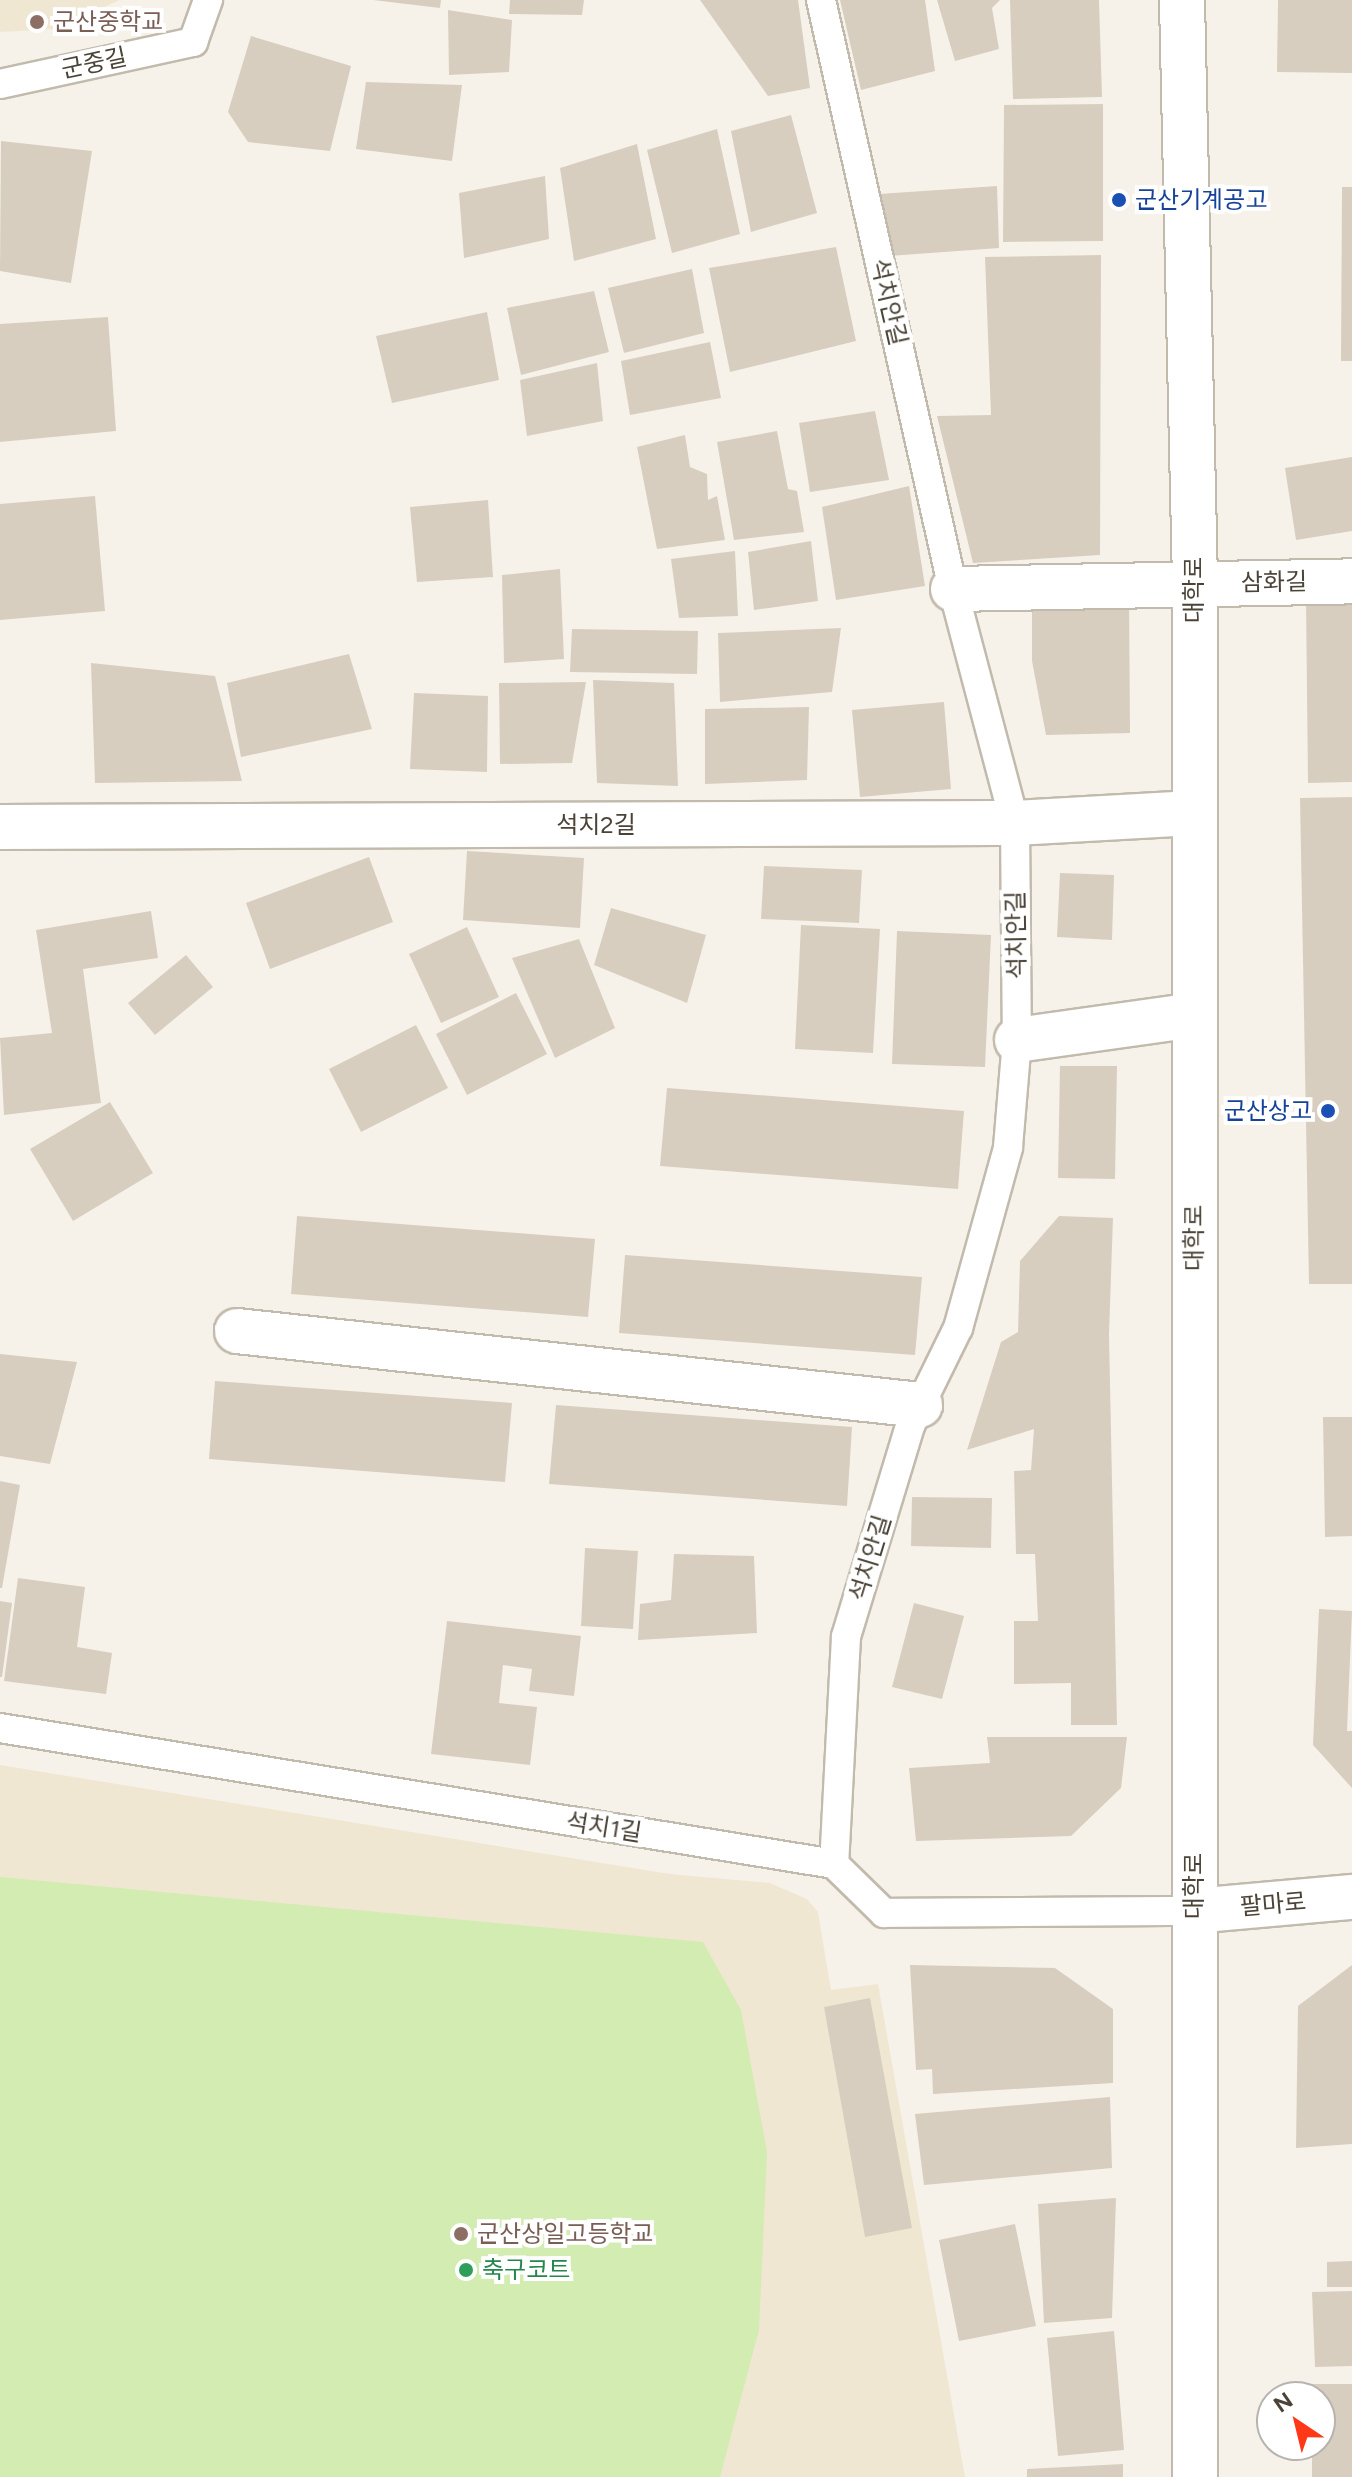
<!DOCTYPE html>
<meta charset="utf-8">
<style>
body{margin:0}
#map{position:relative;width:1352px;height:2477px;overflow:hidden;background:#f6f2ea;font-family:Figtree,"Noto Sans KR",sans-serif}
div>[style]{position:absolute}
.education>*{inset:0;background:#f0e7d3}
.green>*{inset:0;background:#d2ecb1}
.building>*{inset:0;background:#d8cebf}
.roads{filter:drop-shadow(2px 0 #c2baac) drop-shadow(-2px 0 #c2baac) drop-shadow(0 2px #c2baac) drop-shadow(0 -2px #c2baac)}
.service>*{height:28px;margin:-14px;padding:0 14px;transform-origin:14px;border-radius:14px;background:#fff}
.minor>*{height:44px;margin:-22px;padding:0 22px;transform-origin:22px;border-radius:22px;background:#fff}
.tertiary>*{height:44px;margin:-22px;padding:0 22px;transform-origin:22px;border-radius:22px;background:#fff}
.dots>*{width:22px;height:22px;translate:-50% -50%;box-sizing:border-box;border:4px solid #fff;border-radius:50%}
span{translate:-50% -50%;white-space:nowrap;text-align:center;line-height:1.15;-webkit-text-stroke:8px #fff;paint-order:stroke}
.education-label{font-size:24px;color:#785e54}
.left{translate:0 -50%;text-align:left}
.street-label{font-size:24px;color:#4b4337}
.transit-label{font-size:24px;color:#164399}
.right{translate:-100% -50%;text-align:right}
.leisure-label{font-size:24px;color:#27864d}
.north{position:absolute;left:1256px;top:2381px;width:80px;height:80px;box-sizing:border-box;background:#fff;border:2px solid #b7b4af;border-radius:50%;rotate:325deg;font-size:22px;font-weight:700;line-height:32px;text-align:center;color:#4b4337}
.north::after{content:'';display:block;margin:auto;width:28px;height:36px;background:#ff3818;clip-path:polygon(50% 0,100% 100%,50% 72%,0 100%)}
</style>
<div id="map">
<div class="education">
<i style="clip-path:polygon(0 0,120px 0,55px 29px,0 32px)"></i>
<i style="clip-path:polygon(0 1765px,670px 1874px,770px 1883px,807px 1899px,818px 1912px,831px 1990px,878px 1984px,965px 2477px,0 2477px)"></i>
</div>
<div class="green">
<i style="clip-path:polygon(0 1877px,703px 1942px,741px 2010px,767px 2152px,759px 2330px,720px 2477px,0 2477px)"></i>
</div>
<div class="building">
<i style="clip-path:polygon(373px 0,441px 0,440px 8px)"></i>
<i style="clip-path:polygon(510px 0,584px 0,582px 15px,509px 14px)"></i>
<i style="clip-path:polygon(700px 0,798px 0,810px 88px,768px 96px)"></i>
<i style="clip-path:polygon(840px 0,925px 0,935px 71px,861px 90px)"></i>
<i style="clip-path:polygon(937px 0,1000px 0,992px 8px,999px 49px,955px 61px)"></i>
<i style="clip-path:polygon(1010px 0,1099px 0,1102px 97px,1013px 99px)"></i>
<i style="clip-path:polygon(1278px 0,1352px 0,1352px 73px,1277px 72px)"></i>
<i style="clip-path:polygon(448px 10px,512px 20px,509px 72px,449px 75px)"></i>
<i style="clip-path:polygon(251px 36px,351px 66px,330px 151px,248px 142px,228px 112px)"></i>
<i style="clip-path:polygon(366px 82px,462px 85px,452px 161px,356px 149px)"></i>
<i style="clip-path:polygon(1103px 104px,1103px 241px,1003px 242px,1004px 105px)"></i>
<i style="clip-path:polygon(791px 115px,817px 213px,751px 232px,731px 131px)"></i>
<i style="clip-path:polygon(717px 129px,740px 234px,672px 253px,647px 150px)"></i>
<i style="clip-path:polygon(1px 141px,92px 151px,71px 283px,0 271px)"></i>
<i style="clip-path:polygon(637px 144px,656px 239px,574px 261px,560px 168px)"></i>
<i style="clip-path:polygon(545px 176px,549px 239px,464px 258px,459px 193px)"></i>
<i style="clip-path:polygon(997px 186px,999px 248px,889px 256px,879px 194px)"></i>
<i style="clip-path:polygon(1342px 187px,1352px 187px,1352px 361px,1341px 361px)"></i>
<i style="clip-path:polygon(836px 247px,856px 341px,730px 372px,709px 268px)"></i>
<i style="clip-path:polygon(1101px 255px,1100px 555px,973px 563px,937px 416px,991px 415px,985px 257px)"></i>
<i style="clip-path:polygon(692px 269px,704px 333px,624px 353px,608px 288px)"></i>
<i style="clip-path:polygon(594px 291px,609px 352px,521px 375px,507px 308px)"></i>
<i style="clip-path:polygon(487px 312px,499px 380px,392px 403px,376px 336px)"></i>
<i style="clip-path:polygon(108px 317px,116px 431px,0 442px,0 324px)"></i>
<i style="clip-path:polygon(710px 342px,721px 398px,630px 415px,621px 361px)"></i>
<i style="clip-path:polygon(597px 363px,603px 421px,527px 436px,520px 380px)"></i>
<i style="clip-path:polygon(875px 411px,889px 480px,810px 492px,799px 423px)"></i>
<i style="clip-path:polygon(777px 431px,788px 489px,797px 491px,804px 532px,734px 540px,717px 442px)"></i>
<i style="clip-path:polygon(685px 435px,690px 467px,707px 474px,708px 500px,717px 496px,725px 540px,657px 549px,637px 447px)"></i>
<i style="clip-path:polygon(1352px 457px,1352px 531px,1296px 540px,1285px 468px)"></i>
<i style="clip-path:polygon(909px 486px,925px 586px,836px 600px,822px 507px)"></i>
<i style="clip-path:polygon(95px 496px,105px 611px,0 620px,0 504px)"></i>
<i style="clip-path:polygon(488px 500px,493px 577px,417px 582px,410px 507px)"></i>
<i style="clip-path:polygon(811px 541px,818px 601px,754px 610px,748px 552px)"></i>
<i style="clip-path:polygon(735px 551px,738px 616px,679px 618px,671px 559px)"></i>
<i style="clip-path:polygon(560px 569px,564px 659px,504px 663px,502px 575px)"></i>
<i style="clip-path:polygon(1129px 594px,1130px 733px,1046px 735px,1032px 661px,1032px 595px)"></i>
<i style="clip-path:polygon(1306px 601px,1352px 601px,1352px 782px,1308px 783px)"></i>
<i style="clip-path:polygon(841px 628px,832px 692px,720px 702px,718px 633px)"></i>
<i style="clip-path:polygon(572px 629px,698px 631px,697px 674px,570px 672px)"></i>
<i style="clip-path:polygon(349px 654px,372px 729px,241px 757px,227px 683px)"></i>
<i style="clip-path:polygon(91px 663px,215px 676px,242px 781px,95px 783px)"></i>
<i style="clip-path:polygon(593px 680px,674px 683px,678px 786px,597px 783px)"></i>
<i style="clip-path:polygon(586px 682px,572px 763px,500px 764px,499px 683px)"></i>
<i style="clip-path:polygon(414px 693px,488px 696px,487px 772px,410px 769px)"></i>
<i style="clip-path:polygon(944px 702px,951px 789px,860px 797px,852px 710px)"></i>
<i style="clip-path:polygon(809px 707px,807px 780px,705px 784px,705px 709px)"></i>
<i style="clip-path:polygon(1352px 797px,1352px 1284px,1309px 1284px,1300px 798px)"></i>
<i style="clip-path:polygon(467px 851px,584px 858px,580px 928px,463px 920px)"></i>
<i style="clip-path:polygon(369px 857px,393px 922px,270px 969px,246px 903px)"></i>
<i style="clip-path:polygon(764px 866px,862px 870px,859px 923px,761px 919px)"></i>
<i style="clip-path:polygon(1060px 873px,1114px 875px,1112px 940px,1057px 937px)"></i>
<i style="clip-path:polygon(611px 908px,706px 935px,687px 1003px,594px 965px)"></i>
<i style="clip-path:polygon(151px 911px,158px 958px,83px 969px,101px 1103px,4px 1115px,0 1038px,52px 1033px,36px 930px)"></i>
<i style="clip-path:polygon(801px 925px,880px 929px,873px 1053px,795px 1049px)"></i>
<i style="clip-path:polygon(467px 927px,499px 997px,441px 1023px,409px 954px)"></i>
<i style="clip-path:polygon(897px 931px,991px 935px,985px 1067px,892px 1064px)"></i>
<i style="clip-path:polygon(579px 939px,615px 1028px,555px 1058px,512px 958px)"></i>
<i style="clip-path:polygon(186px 955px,213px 987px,155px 1035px,128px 1003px)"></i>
<i style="clip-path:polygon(516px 993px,547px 1054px,467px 1095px,436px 1034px)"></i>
<i style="clip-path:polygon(416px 1025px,448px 1088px,361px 1132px,329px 1069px)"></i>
<i style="clip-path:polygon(1060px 1066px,1117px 1066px,1115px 1179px,1058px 1178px)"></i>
<i style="clip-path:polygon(667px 1088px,964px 1111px,958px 1189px,660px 1166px)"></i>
<i style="clip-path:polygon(110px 1102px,153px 1173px,73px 1221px,30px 1149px)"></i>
<i style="clip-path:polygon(297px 1216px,595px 1239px,588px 1317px,291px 1294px)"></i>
<i style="clip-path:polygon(1059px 1216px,1113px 1218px,1109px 1334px,1117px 1725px,1071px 1725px,1071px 1683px,1014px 1684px,1014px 1621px,1038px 1621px,1035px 1554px,1016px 1554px,1014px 1471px,1031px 1470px,1034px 1429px,967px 1450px,1001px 1342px,1018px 1332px,1020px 1261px)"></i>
<i style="clip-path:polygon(625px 1255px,922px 1277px,915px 1355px,619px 1333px)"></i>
<i style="clip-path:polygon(0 1354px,77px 1362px,50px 1464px,0 1456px)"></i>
<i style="clip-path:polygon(215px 1381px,512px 1403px,505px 1482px,209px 1459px)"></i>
<i style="clip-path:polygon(556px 1405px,852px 1427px,847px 1506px,549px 1484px)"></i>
<i style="clip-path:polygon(1323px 1417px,1352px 1417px,1352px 1536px,1325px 1537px)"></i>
<i style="clip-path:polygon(0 1481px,20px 1485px,2px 1588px,0 1588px)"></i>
<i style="clip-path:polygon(912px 1497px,992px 1498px,991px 1548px,911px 1546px)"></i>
<i style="clip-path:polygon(585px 1548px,638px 1551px,633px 1629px,581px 1626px)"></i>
<i style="clip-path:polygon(674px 1554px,754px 1556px,757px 1633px,638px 1640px,640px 1604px,671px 1600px)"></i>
<i style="clip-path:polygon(18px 1578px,85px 1587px,77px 1647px,112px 1653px,106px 1694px,4px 1681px)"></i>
<i style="clip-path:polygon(0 1601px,12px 1603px,2px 1677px,0 1677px)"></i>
<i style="clip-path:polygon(914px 1603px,964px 1616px,942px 1699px,892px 1687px)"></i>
<i style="clip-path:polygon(1319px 1609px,1352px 1611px,1347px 1731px,1352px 1731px,1352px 1788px,1313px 1745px)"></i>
<i style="clip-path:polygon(447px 1621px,581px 1636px,574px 1696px,529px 1691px,532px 1669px,503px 1665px,499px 1703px,537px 1707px,530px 1765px,431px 1754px)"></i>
<i style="clip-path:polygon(987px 1737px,1127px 1737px,1121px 1788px,1071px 1836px,916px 1841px,909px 1768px,990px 1763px)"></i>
<i style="clip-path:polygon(910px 1965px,1055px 1968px,1113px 2009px,1113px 2083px,933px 2094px,932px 2069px,916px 2070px)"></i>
<i style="clip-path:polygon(1352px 1965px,1352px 2144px,1296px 2148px,1298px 2006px)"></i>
<i style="clip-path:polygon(870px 1998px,912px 2228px,865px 2237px,824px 2007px)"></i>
<i style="clip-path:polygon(1110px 2097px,1112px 2168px,924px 2185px,915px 2114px)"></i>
<i style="clip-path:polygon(1116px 2198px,1112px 2318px,1044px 2323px,1038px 2204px)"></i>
<i style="clip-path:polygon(1015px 2224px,1036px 2326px,959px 2341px,939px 2240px)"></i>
<i style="clip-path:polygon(1352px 2261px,1352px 2287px,1327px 2287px,1327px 2262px)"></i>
<i style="clip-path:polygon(1352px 2291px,1352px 2366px,1315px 2367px,1312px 2292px)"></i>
<i style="clip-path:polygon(1114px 2331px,1124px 2450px,1058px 2456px,1047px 2338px)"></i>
<i style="clip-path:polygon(1312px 2384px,1352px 2384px,1352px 2477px,1312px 2477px,1312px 2445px,1320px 2445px,1320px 2397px,1312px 2397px)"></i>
<i style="clip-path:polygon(1123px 2464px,1123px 2477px,1027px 2477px,1027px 2469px)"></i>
</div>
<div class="roads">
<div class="service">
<i style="left:821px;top:0;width:604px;rotate:77.37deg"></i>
<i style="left:953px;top:589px;width:242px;rotate:75.2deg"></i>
<i style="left:1015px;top:823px;width:217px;rotate:89.5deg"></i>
<i style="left:1017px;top:1040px;width:108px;rotate:94.8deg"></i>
<i style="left:1008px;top:1148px;width:187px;rotate:105.5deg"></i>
<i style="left:958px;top:1328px;width:109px;rotate:116.1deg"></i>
<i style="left:910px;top:1426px;width:220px;rotate:106.9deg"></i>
<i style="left:846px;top:1637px;width:227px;rotate:93deg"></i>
<i style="left:0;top:84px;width:198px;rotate:-12.3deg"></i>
<i style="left:193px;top:42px;width:45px;rotate:-70.3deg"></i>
<i style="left:0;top:1728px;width:845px;rotate:9.26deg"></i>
<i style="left:834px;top:1864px;width:70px;rotate:44.4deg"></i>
<i style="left:884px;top:1913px;width:310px;rotate:-0.4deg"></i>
</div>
<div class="minor">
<i style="left:953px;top:589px;width:399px;rotate:-1.1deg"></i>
<i style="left:0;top:827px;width:1015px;rotate:-0.23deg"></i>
<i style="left:1015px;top:823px;width:178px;rotate:-3.2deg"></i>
<i style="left:1017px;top:1040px;width:179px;rotate:-8deg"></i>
<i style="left:237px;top:1331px;width:687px;rotate:6.18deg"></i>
</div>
<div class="tertiary">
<i style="left:1182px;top:0;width:583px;rotate:88.72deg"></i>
<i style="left:1195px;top:583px;width:1894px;rotate:90deg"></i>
<i style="left:1194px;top:1911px;width:159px;rotate:-5.1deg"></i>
</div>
</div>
<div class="dots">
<i style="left:37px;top:22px;background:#8d6e63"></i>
<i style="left:1119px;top:200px;background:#1a4fb4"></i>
<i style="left:1328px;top:1111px;background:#1a4fb4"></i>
<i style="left:461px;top:2234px;background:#8d6e63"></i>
<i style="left:466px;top:2270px;background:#2e9e5b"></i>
</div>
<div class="education-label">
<span class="left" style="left:53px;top:22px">군산중학교</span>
<span class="left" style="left:477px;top:2234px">군산상일고등학교</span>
</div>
<div class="street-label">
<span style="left:94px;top:63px;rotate:-12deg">군중길</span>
<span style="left:889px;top:302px;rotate:77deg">석치안길</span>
<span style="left:1274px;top:582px;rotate:-1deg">삼화길</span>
<span style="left:1194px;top:590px;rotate:-90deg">대학로</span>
<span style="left:596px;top:825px">석치2길</span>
<span style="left:1016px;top:935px;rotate:-91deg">석치안길</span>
<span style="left:1194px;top:1238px;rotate:-90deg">대학로</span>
<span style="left:870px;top:1558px;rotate:-73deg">석치안길</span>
<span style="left:604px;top:1827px;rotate:9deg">석치1길</span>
<span style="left:1194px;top:1886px;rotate:-90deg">대학로</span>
<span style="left:1273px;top:1904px;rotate:-5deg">팔마로</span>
</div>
<div class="transit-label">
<span class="left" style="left:1135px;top:200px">군산기계공고</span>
<span class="right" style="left:1312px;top:1111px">군산상고</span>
</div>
<div class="leisure-label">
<span class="left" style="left:482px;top:2270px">축구코트</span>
</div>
<div class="north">N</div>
</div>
